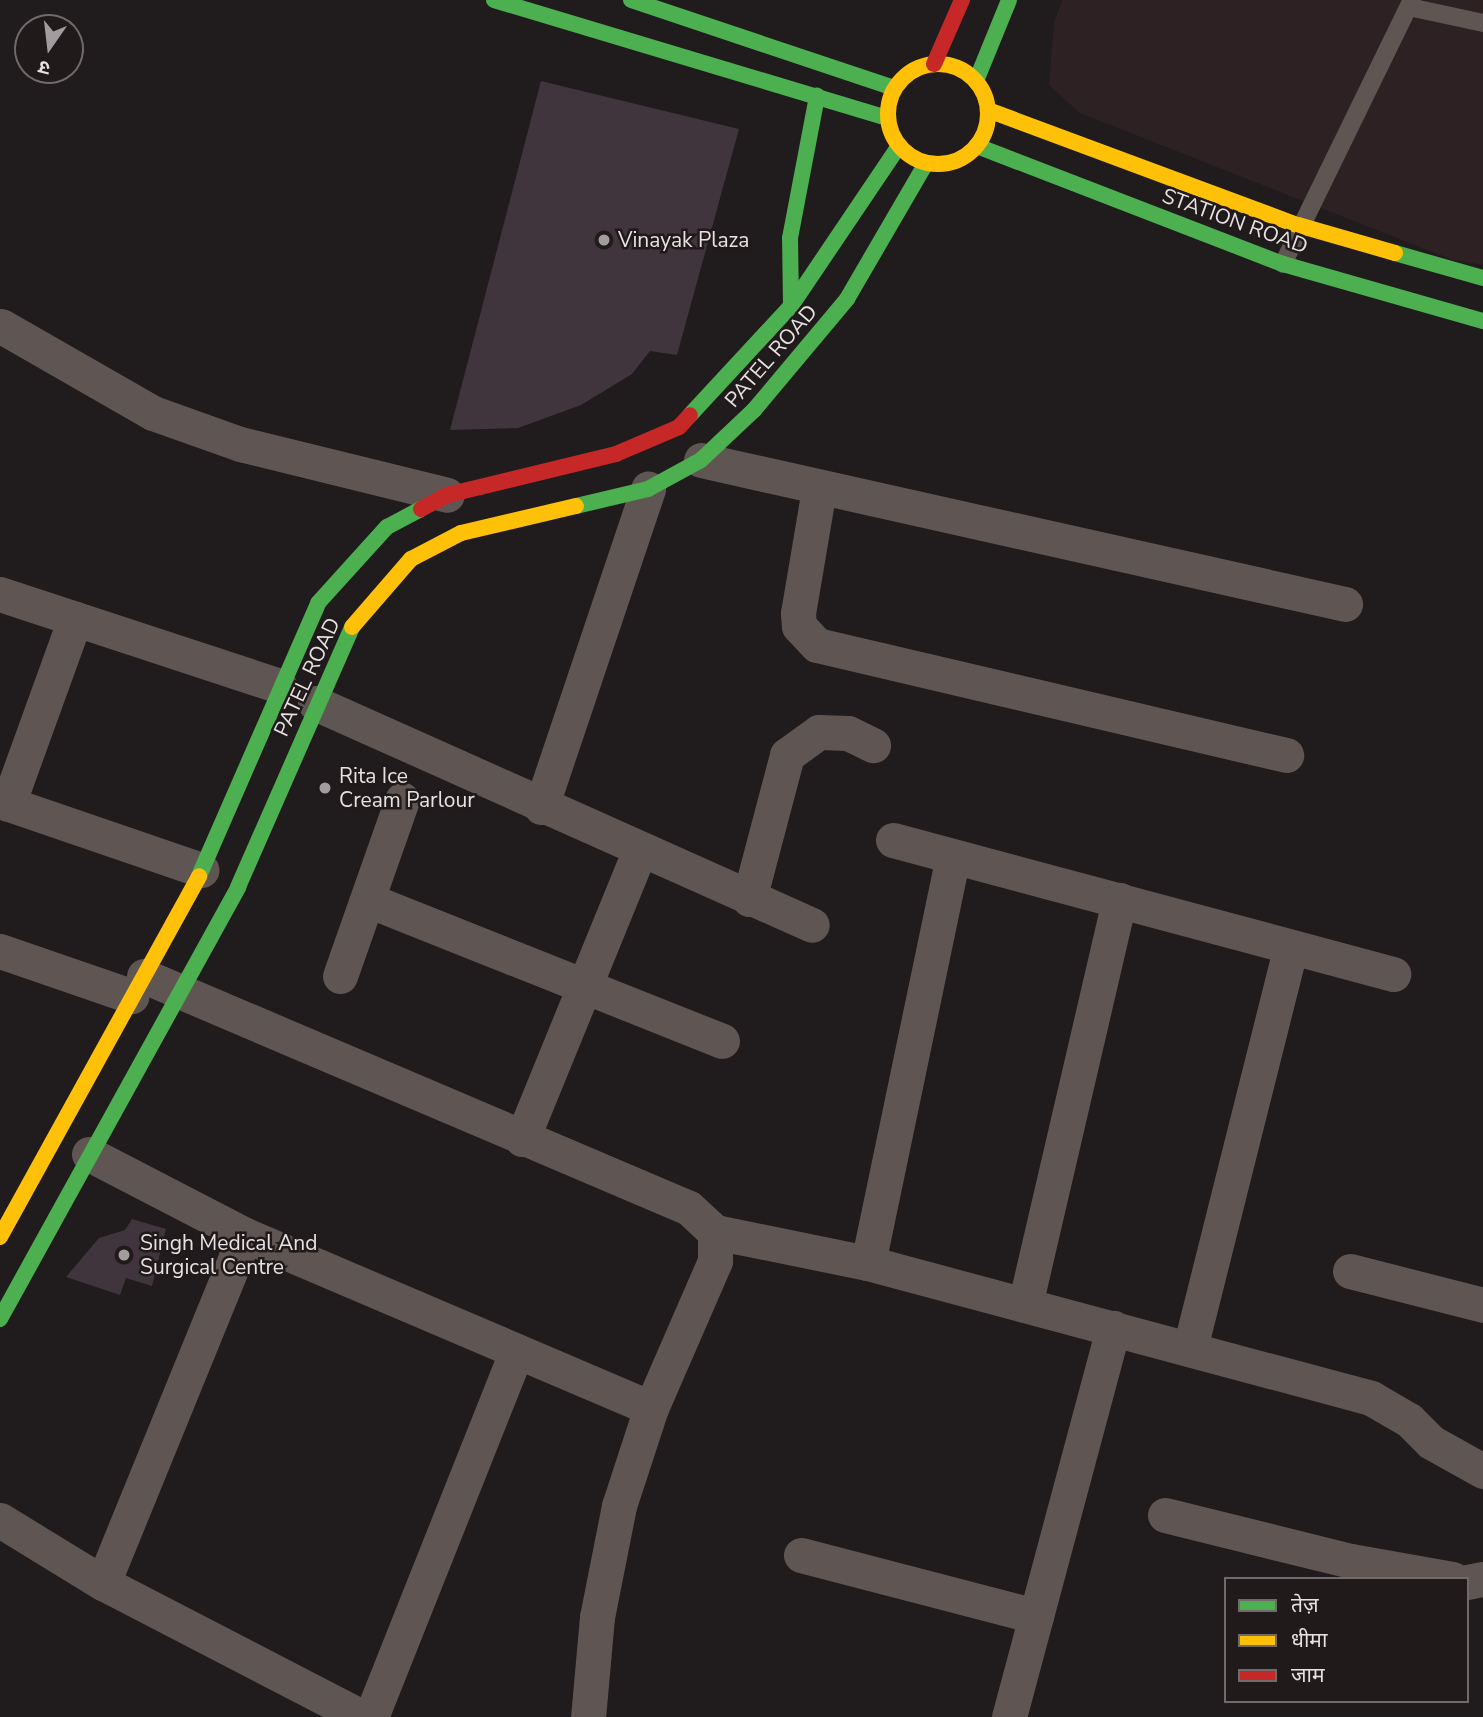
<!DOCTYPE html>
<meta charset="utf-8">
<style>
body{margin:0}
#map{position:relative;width:1483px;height:1717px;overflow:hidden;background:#201b1c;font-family:"Nunito Sans","Noto Sans Devanagari",sans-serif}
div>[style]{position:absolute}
.built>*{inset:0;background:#2d2123}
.building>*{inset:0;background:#40343d}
.lane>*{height:18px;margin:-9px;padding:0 9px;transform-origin:9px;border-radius:9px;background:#5f5653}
.street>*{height:35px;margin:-17.5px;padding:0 17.5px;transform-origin:17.5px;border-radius:17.5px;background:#5f5653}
.fast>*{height:16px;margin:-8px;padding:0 8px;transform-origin:8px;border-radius:8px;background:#4caf50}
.slow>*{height:16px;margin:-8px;padding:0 8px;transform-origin:8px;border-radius:8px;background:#ffc107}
.slow>.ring{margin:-8px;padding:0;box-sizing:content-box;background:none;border:16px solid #ffc107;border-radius:50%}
.jam>*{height:16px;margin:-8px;padding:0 8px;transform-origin:8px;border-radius:8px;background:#c62828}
.dots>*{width:19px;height:19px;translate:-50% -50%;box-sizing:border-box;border:4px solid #211a1b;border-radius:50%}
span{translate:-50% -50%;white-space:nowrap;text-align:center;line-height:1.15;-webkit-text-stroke:5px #211a1b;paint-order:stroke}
.street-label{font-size:21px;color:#e6e1e2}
.poi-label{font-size:21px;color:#e6e1e2}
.left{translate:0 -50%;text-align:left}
.legend{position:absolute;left:1224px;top:1577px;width:245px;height:126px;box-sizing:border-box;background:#211a1b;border:2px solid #706a6b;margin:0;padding:9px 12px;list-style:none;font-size:21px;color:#e6e1e2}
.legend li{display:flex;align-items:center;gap:14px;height:35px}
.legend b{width:35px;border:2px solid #706a6b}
.north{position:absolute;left:14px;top:14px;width:70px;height:70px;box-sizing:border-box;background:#211a1b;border:2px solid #706a6b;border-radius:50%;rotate:194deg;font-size:19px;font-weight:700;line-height:28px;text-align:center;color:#e6e1e2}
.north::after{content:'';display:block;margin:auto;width:24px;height:32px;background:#a19c9d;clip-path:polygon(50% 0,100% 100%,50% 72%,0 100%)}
</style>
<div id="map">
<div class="built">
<i style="clip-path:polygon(1062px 0,1483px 0,1483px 265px,1453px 260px,1080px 113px,1049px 85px,1054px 23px)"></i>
</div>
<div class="building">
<i style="clip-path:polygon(541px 81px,739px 129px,677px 355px,650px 351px,632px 374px,581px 405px,518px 428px,450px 430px)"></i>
<i style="clip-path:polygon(132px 1219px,166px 1229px,152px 1286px,126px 1278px,120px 1295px,66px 1277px,99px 1238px,125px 1230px)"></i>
</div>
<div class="lane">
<i style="left:1409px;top:7px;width:76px;rotate:12.2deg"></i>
<i style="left:1283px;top:264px;width:294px;rotate:-64deg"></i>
</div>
<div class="street">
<i style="left:1px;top:326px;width:175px;rotate:29.8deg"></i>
<i style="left:153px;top:413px;width:92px;rotate:19.6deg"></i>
<i style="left:240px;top:444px;width:213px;rotate:13.8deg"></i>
<i style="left:701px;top:460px;width:660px;rotate:12.6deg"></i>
<i style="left:819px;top:489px;width:126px;rotate:99.6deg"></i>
<i style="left:798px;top:613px;width:13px;rotate:86deg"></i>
<i style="left:799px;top:626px;width:26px;rotate:47deg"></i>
<i style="left:817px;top:645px;width:482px;rotate:13.2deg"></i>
<i style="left:0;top:594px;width:294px;rotate:18.2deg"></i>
<i style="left:315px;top:703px;width:544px;rotate:24.07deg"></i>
<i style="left:0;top:801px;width:213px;rotate:18.9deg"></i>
<i style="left:8px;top:804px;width:197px;rotate:-70.1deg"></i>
<i style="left:541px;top:807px;width:336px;rotate:-71.4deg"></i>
<i style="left:893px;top:840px;width:518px;rotate:15deg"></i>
<i style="left:749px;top:899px;width:149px;rotate:-75.2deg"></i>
<i style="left:787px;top:755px;width:39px;rotate:-36deg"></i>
<i style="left:819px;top:732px;width:29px;rotate:2deg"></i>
<i style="left:848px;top:733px;width:28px;rotate:26deg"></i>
<i style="left:368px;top:900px;width:381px;rotate:21.7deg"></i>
<i style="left:0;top:951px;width:139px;rotate:19deg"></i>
<i style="left:144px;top:976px;width:592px;rotate:23.06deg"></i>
<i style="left:689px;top:1208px;width:35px;rotate:43deg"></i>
<i style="left:715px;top:1232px;width:29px;rotate:90deg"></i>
<i style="left:715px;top:1261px;width:160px;rotate:113.5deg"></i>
<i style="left:651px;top:1408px;width:103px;rotate:108.1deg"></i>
<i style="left:619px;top:1506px;width:113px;rotate:101.2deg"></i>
<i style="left:597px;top:1617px;width:100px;rotate:95.1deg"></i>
<i style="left:340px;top:976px;width:187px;rotate:-70.6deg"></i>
<i style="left:522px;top:1139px;width:310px;rotate:-67.8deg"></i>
<i style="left:89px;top:1154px;width:176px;rotate:27.4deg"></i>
<i style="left:245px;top:1235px;width:441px;rotate:23.1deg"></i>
<i style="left:715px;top:1232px;width:156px;rotate:11.5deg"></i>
<i style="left:868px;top:1263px;width:521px;rotate:15.02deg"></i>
<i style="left:1371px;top:1398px;width:44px;rotate:30.1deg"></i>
<i style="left:1409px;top:1420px;width:31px;rotate:45deg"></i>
<i style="left:1431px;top:1442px;width:60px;rotate:29.1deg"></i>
<i style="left:868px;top:1263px;width:415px;rotate:-78.2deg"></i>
<i style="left:1350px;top:1271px;width:137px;rotate:14.3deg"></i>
<i style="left:1025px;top:1305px;width:416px;rotate:-76.9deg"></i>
<i style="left:1190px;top:1348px;width:411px;rotate:-75.9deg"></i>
<i style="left:1165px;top:1515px;width:192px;rotate:13.9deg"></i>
<i style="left:1351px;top:1561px;width:103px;rotate:10.1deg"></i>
<i style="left:0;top:1520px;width:121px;rotate:31.5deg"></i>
<i style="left:103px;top:1583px;width:292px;rotate:27.4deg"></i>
<i style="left:801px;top:1555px;width:243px;rotate:14.6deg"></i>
<i style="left:1467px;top:1582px;width:16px;rotate:-11deg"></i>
<i style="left:103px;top:1583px;width:376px;rotate:-67.8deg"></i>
<i style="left:371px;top:1717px;width:394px;rotate:-68.3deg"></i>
<i style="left:1009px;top:1717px;width:403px;rotate:-75deg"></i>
</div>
<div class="fast">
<i style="left:494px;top:0;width:410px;rotate:16.7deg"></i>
<i style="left:631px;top:0;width:277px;rotate:18.5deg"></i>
<i style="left:976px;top:81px;width:87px;rotate:-67.8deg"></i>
<i style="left:977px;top:146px;width:328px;rotate:21.1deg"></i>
<i style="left:1283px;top:264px;width:208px;rotate:15.9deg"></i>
<i style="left:1395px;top:253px;width:91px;rotate:15.9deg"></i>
<i style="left:791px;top:306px;width:68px;rotate:-90.8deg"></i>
<i style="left:790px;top:238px;width:145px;rotate:-79.2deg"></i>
<i style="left:690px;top:415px;width:149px;rotate:-47.2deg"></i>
<i style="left:791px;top:306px;width:193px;rotate:-56deg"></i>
<i style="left:576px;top:506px;width:74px;rotate:-13.3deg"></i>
<i style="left:648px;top:489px;width:60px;rotate:-28.7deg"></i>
<i style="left:701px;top:460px;width:73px;rotate:-43.3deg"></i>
<i style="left:754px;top:410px;width:145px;rotate:-50deg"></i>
<i style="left:847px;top:299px;width:157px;rotate:-59.8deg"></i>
<i style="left:199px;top:876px;width:298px;rotate:-66.4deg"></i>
<i style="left:318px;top:603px;width:103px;rotate:-47.8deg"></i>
<i style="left:387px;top:527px;width:38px;rotate:-28deg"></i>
<i style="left:0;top:1319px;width:493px;rotate:-61.1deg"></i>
<i style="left:238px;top:887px;width:284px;rotate:-66.3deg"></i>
</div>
<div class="slow">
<i class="ring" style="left:888px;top:64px;width:84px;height:84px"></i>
<i style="left:988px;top:110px;width:331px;rotate:20.4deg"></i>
<i style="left:1298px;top:225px;width:101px;rotate:16.1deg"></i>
<i style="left:352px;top:627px;width:90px;rotate:-49.1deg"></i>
<i style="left:411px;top:559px;width:56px;rotate:-27.5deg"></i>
<i style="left:461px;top:533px;width:118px;rotate:-13.2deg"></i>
<i style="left:0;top:1237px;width:412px;rotate:-61.1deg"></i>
</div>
<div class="jam">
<i style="left:934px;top:64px;width:70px;rotate:-66.4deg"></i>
<i style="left:421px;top:509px;width:30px;rotate:-28deg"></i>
<i style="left:447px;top:495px;width:174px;rotate:-13.6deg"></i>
<i style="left:616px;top:454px;width:69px;rotate:-23.2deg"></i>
<i style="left:679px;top:427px;width:16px;rotate:-47deg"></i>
</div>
<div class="dots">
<i style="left:604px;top:240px;background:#a19c9d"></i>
<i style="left:325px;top:788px;background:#a19c9d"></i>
<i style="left:124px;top:1255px;background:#a19c9d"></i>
</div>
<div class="street-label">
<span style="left:1235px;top:221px;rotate:20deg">STATION ROAD</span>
<span style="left:771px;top:356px;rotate:-49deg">PATEL ROAD</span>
<span style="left:307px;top:677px;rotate:-65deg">PATEL ROAD</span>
</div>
<div class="poi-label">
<span class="left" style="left:618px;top:240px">Vinayak Plaza</span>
<span class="left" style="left:339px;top:788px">Rita Ice<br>Cream Parlour</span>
<span class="left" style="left:140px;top:1255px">Singh Medical And<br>Surgical Centre</span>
</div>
<ul class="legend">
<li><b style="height:9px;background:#4caf50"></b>तेज़</li>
<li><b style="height:9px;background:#ffc107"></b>धीमा</li>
<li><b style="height:9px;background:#c62828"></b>जाम</li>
</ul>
<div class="north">उ</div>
</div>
